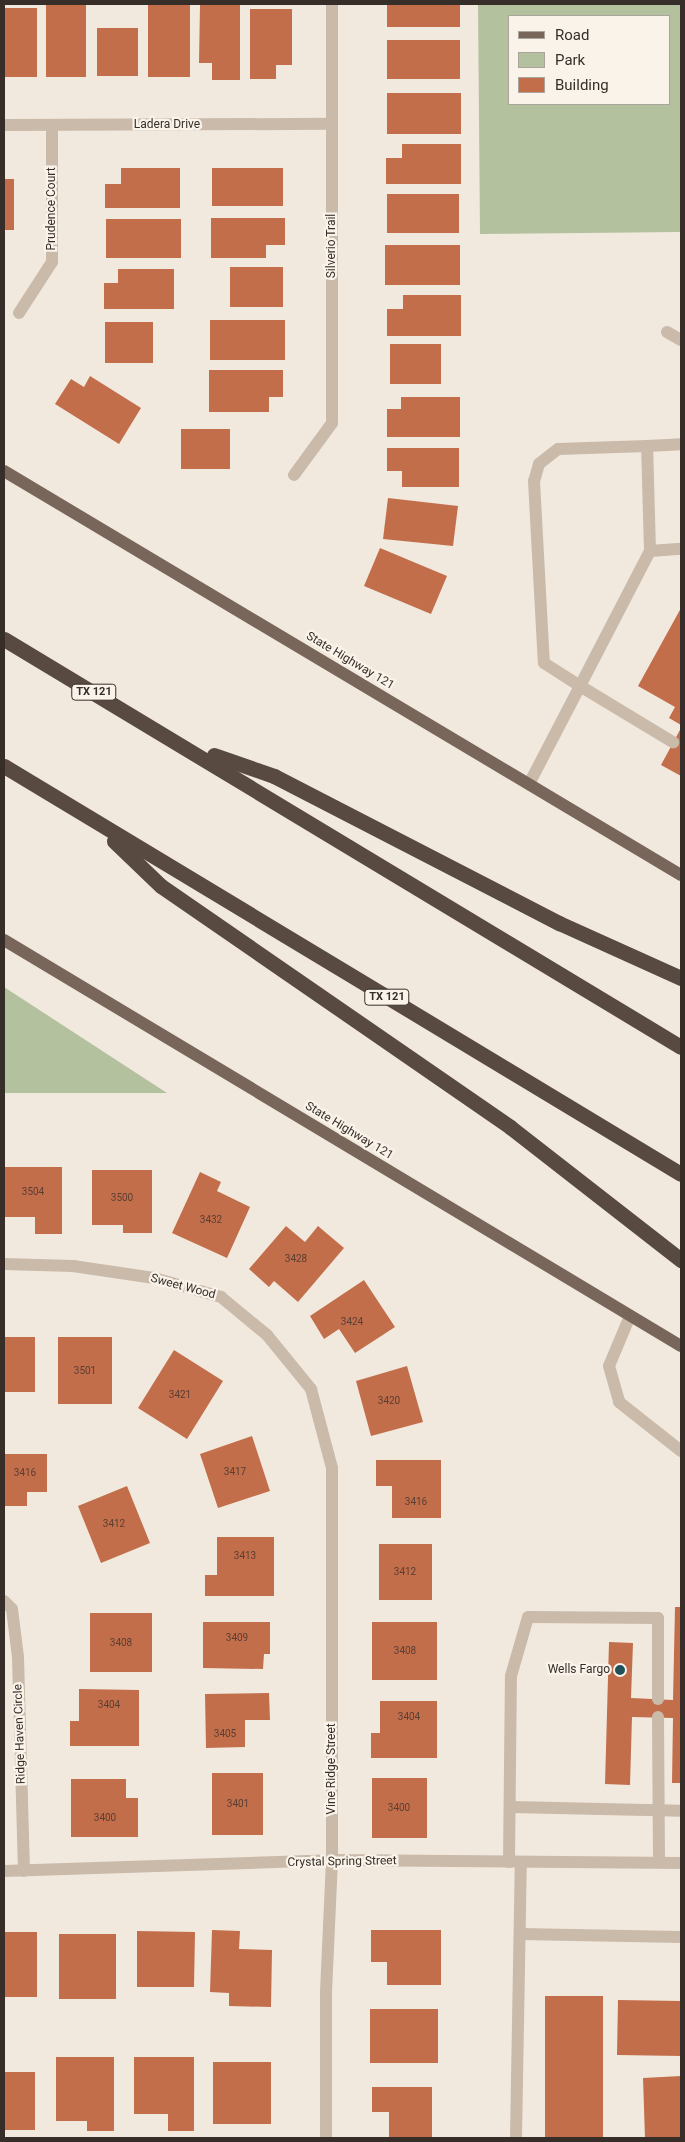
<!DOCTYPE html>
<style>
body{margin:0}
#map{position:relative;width:685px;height:2142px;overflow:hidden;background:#f2e9de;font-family:Roboto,sans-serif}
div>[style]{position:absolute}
.green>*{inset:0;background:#b3c19e}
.building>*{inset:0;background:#c26e4b}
.minor>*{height:12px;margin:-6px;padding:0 6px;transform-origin:6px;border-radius:6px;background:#cabaaa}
.major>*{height:12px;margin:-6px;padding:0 6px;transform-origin:6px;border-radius:6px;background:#79665b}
.highway>*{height:15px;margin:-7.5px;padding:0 7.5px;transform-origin:7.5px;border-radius:7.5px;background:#584941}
.dots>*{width:14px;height:14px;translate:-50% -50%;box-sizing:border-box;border:2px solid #f9f3ea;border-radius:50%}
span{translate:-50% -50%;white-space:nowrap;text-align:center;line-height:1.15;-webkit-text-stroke:4.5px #f9f3ea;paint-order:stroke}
.number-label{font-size:10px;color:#5a3e32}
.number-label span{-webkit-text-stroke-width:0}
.shield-label span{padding:1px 4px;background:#f9f3ea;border:1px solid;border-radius:4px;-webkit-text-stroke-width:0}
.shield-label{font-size:11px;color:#372e29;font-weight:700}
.street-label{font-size:12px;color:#372e29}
.poi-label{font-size:12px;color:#372e29}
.right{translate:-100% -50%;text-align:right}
.frame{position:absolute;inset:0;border:5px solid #372e29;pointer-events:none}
.legend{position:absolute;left:508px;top:15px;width:162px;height:90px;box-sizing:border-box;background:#f9f3ea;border:1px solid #aba49d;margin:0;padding:6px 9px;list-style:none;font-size:15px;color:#372e29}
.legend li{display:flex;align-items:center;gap:10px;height:25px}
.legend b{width:25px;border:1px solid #aba49d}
</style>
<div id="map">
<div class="green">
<i style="clip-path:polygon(evenodd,478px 4px,681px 4px,681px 232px,480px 234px,478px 4px,509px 16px,669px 16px,669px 104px,509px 104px,509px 16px)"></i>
<i style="clip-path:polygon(4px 987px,167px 1093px,4px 1093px)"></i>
</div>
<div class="building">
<i style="clip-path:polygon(46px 4px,86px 4px,86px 77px,46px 77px)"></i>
<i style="clip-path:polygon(148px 4px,190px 4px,190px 77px,148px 77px)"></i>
<i style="clip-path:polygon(387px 4px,460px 4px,460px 27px,387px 27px)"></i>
<i style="clip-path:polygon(200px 5px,240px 5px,240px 80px,212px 80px,212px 63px,199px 63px)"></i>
<i style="clip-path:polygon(4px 8px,37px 8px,37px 77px,4px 77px)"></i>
<i style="clip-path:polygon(250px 9px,292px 9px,292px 65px,276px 65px,276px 79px,250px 79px)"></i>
<i style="clip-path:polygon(97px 28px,138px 28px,138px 76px,97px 76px)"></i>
<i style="clip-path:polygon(387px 40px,460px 40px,460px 79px,387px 79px)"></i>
<i style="clip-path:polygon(387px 93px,461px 93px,461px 134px,387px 134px)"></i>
<i style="clip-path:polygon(402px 144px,461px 144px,461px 184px,386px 184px,386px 158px,402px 158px)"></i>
<i style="clip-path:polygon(121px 168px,180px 168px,180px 208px,105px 208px,105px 184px,121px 184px)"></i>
<i style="clip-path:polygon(212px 168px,283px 168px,283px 206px,212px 206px)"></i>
<i style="clip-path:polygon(4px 179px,14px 179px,14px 230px,4px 230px)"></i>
<i style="clip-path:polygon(387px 194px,459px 194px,459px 233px,387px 233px)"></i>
<i style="clip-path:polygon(211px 218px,285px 218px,285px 245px,266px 245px,266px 258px,211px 258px)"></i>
<i style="clip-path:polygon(106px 219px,181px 219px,181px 258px,106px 258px)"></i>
<i style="clip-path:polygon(385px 245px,460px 245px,460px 285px,385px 285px)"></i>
<i style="clip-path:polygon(230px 267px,283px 267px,283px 307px,230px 307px)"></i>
<i style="clip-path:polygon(118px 269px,174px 269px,174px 309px,104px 309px,104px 283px,118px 283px)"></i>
<i style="clip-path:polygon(403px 295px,461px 295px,461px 336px,387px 336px,387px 309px,403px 309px)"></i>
<i style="clip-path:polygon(210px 320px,285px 320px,285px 360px,210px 360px)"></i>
<i style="clip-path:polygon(105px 322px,153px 322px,153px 363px,105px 363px)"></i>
<i style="clip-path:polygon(390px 344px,441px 344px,441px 384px,390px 384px)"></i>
<i style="clip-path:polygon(209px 370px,283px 370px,283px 397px,269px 397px,269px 412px,209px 412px)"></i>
<i style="clip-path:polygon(90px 376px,141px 408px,119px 444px,55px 404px,71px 379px,84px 387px)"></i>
<i style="clip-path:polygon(401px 397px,460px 397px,460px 437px,387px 437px,387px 409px,401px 409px)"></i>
<i style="clip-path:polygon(181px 429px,230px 429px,230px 469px,181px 469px)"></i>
<i style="clip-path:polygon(387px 448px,459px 448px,459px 487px,402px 487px,402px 471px,387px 471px)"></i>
<i style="clip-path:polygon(388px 498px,458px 506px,453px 546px,383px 539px)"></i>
<i style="clip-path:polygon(380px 548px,447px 576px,431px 614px,364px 586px)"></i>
<i style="clip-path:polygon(681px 608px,681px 725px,669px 718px,675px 707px,638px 686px)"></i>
<i style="clip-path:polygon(681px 728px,681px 776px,661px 765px)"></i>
<i style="clip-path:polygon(4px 1167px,62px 1167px,62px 1234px,35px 1234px,35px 1217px,4px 1217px)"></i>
<i style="clip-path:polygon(92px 1170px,152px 1170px,152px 1233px,123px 1233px,123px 1225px,92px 1225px)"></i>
<i style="clip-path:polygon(200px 1172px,221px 1182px,217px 1191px,250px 1207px,227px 1258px,172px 1233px)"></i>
<i style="clip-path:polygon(286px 1226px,305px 1242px,318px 1226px,344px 1248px,298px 1302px,274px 1281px,269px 1287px,249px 1269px)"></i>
<i style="clip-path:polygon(364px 1280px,395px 1327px,355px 1353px,339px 1329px,324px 1339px,310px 1316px)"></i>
<i style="clip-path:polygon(4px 1337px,35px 1337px,35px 1392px,4px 1392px)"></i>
<i style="clip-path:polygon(58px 1337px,112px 1337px,112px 1404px,58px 1404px)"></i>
<i style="clip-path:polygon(174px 1350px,223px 1381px,187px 1439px,138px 1408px)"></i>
<i style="clip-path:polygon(407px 1366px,423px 1422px,371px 1436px,356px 1381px)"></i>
<i style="clip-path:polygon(252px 1436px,270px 1491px,218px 1508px,200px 1454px)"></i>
<i style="clip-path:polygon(4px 1454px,47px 1454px,47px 1492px,27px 1492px,27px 1506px,4px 1506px)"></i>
<i style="clip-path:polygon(376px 1460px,441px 1460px,441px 1518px,392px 1518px,392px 1486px,376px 1486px)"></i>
<i style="clip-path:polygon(127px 1486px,150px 1543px,101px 1563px,78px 1506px)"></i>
<i style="clip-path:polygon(217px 1537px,274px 1537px,274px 1596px,205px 1596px,205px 1575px,217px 1575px)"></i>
<i style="clip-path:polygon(379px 1544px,432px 1544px,432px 1600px,379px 1600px)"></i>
<i style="clip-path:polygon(675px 1607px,681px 1607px,681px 1783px,672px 1783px,673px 1718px,632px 1717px,630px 1785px,605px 1784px,609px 1642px,633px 1643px,631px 1698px,673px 1700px)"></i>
<i style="clip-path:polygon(90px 1613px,152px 1613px,152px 1672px,90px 1672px)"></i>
<i style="clip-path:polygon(203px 1622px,270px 1622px,270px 1654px,264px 1654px,263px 1669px,203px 1668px)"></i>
<i style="clip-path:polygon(372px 1622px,437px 1622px,437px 1680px,372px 1680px)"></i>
<i style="clip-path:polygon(79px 1689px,139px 1690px,139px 1746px,70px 1746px,70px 1721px,79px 1721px)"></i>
<i style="clip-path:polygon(269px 1693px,270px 1720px,245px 1720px,245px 1747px,206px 1748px,205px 1694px)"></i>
<i style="clip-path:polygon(380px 1701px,437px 1701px,437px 1758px,371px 1758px,371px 1733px,380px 1733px)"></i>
<i style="clip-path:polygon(212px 1773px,263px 1773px,263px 1835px,212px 1835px)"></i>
<i style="clip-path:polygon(372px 1778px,427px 1778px,427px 1838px,372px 1838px)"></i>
<i style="clip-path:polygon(71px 1779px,126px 1779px,126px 1798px,138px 1798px,138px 1837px,71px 1837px)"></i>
<i style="clip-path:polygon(212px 1930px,240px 1931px,239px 1949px,272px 1950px,271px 2007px,229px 2006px,229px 1993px,210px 1992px)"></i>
<i style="clip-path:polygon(371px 1930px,441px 1930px,441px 1985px,387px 1985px,387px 1962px,371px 1962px)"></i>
<i style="clip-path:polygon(137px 1931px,195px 1932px,194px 1987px,137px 1987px)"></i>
<i style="clip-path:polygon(4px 1932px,37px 1932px,37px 1997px,4px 1997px)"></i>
<i style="clip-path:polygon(59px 1934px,116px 1934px,116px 1999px,59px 1999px)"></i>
<i style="clip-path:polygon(545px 1996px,603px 1996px,603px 2138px,545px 2138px)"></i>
<i style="clip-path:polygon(618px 2000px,681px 2001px,681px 2056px,617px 2055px)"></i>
<i style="clip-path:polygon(370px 2009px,438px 2009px,438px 2063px,370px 2063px)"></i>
<i style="clip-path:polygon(56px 2057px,114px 2057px,114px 2131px,87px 2131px,87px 2121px,56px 2121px)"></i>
<i style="clip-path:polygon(134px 2057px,194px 2057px,194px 2131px,168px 2131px,168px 2114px,134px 2114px)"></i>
<i style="clip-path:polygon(213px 2062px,271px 2062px,271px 2124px,213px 2124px)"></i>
<i style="clip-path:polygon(4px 2072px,35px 2072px,35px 2130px,4px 2130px)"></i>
<i style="clip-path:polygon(681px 2076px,681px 2138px,645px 2138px,643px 2078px)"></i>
<i style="clip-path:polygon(372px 2087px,432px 2087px,432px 2138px,389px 2138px,389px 2112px,372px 2112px)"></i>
</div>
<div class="minor">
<i style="left:4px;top:125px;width:327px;rotate:-0.2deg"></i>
<i style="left:19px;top:313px;width:61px;rotate:-57.1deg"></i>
<i style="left:52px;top:262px;width:137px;rotate:-90deg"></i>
<i style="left:667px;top:332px;width:16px;rotate:30deg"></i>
<i style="left:647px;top:446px;width:34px;rotate:-3deg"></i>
<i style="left:294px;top:475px;width:64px;rotate:-53.8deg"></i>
<i style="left:332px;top:423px;width:419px;rotate:-90deg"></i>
<i style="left:650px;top:551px;width:31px;rotate:-4deg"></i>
<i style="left:529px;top:784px;width:110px;rotate:-62.5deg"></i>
<i style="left:580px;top:686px;width:152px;rotate:-62.6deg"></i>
<i style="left:650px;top:551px;width:105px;rotate:-91.6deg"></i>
<i style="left:647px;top:446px;width:89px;rotate:178.1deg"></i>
<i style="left:558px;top:449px;width:24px;rotate:142deg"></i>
<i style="left:539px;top:464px;width:18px;rotate:106deg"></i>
<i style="left:534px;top:481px;width:182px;rotate:86.9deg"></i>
<i style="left:544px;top:663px;width:43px;rotate:32.6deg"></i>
<i style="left:580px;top:686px;width:109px;rotate:31.1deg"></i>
<i style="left:4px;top:1264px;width:69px;rotate:1.7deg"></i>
<i style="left:73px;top:1266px;width:82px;rotate:8.4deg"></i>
<i style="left:154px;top:1278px;width:70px;rotate:15.8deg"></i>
<i style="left:221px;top:1297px;width:60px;rotate:39.6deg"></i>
<i style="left:267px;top:1335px;width:70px;rotate:50.8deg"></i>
<i style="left:311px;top:1389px;width:82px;rotate:75.1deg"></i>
<i style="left:332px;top:1468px;width:392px;rotate:90deg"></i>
<i style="left:332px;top:1860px;width:132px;rotate:92.6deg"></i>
<i style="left:326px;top:1992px;width:146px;rotate:90deg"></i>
<i style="left:630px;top:1316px;width:54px;rotate:112.8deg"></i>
<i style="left:609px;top:1366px;width:37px;rotate:74deg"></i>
<i style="left:619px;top:1402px;width:79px;rotate:38.3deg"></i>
<i style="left:4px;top:1601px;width:11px;rotate:45deg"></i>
<i style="left:12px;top:1609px;width:48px;rotate:82.9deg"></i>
<i style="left:18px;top:1657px;width:214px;rotate:88.4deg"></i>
<i style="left:658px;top:1717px;width:145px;rotate:89.6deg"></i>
<i style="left:511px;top:1807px;width:170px;rotate:1.3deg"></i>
<i style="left:509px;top:1862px;width:186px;rotate:-89.4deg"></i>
<i style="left:511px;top:1676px;width:61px;rotate:-73.9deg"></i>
<i style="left:528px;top:1617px;width:130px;rotate:0.4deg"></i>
<i style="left:658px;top:1618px;width:81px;rotate:90deg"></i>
<i style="left:4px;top:1871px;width:328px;rotate:-1.9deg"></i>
<i style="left:332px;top:1860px;width:349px;rotate:0.5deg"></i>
<i style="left:520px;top:1934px;width:161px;rotate:1.1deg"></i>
<i style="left:516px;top:2138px;width:276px;rotate:-89deg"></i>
</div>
<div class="major">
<i style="left:4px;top:471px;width:788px;rotate:30.83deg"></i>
<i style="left:4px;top:940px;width:789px;rotate:30.95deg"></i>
</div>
<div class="highway">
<i style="left:4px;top:639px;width:790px;rotate:31.08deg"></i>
<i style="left:214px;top:755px;width:64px;rotate:19.3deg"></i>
<i style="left:274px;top:776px;width:321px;rotate:27.3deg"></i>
<i style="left:559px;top:923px;width:134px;rotate:24.3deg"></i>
<i style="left:4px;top:766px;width:790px;rotate:31.08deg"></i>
<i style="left:114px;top:841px;width:65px;rotate:43.8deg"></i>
<i style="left:161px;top:886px;width:424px;rotate:34.6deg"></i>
<i style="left:510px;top:1127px;width:217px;rotate:37.9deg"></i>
</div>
<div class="dots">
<i style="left:620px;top:1670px;background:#205158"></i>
</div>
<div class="number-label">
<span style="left:33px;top:1192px">3504</span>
<span style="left:122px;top:1198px">3500</span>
<span style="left:211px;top:1220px">3432</span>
<span style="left:296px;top:1259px">3428</span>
<span style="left:352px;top:1322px">3424</span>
<span style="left:85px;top:1371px">3501</span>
<span style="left:180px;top:1395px">3421</span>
<span style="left:389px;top:1401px">3420</span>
<span style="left:235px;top:1472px">3417</span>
<span style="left:25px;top:1473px">3416</span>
<span style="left:416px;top:1502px">3416</span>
<span style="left:114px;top:1524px">3412</span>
<span style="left:245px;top:1556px">3413</span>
<span style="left:405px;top:1572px">3412</span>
<span style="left:237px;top:1638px">3409</span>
<span style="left:121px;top:1643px">3408</span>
<span style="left:405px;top:1651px">3408</span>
<span style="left:109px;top:1705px">3404</span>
<span style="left:409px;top:1717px">3404</span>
<span style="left:225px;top:1734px">3405</span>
<span style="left:238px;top:1804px">3401</span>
<span style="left:399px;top:1808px">3400</span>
<span style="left:105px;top:1818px">3400</span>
</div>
<div class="shield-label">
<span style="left:94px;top:692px">TX 121</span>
<span style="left:387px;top:997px">TX 121</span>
</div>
<div class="street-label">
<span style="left:167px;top:125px">Ladera Drive</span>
<span style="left:52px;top:209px;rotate:-90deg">Prudence Court</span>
<span style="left:332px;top:246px;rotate:-90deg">Silverio Trail</span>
<span style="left:350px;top:661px;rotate:31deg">State Highway 121</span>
<span style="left:349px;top:1131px;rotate:31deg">State Highway 121</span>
<span style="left:183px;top:1287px;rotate:15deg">Sweet Wood</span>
<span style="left:20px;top:1734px;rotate:-92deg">Ridge Haven Circle</span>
<span style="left:332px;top:1769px;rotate:-90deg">Vine Ridge Street</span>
<span style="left:342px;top:1862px;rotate:-1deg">Crystal Spring Street</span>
</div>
<div class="poi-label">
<span class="right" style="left:610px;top:1670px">Wells Fargo</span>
</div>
<div class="frame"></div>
<ul class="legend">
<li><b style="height:6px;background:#79665b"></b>Road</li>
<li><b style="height:14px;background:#b3c19e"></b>Park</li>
<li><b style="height:14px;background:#c26e4b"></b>Building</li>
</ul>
</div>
